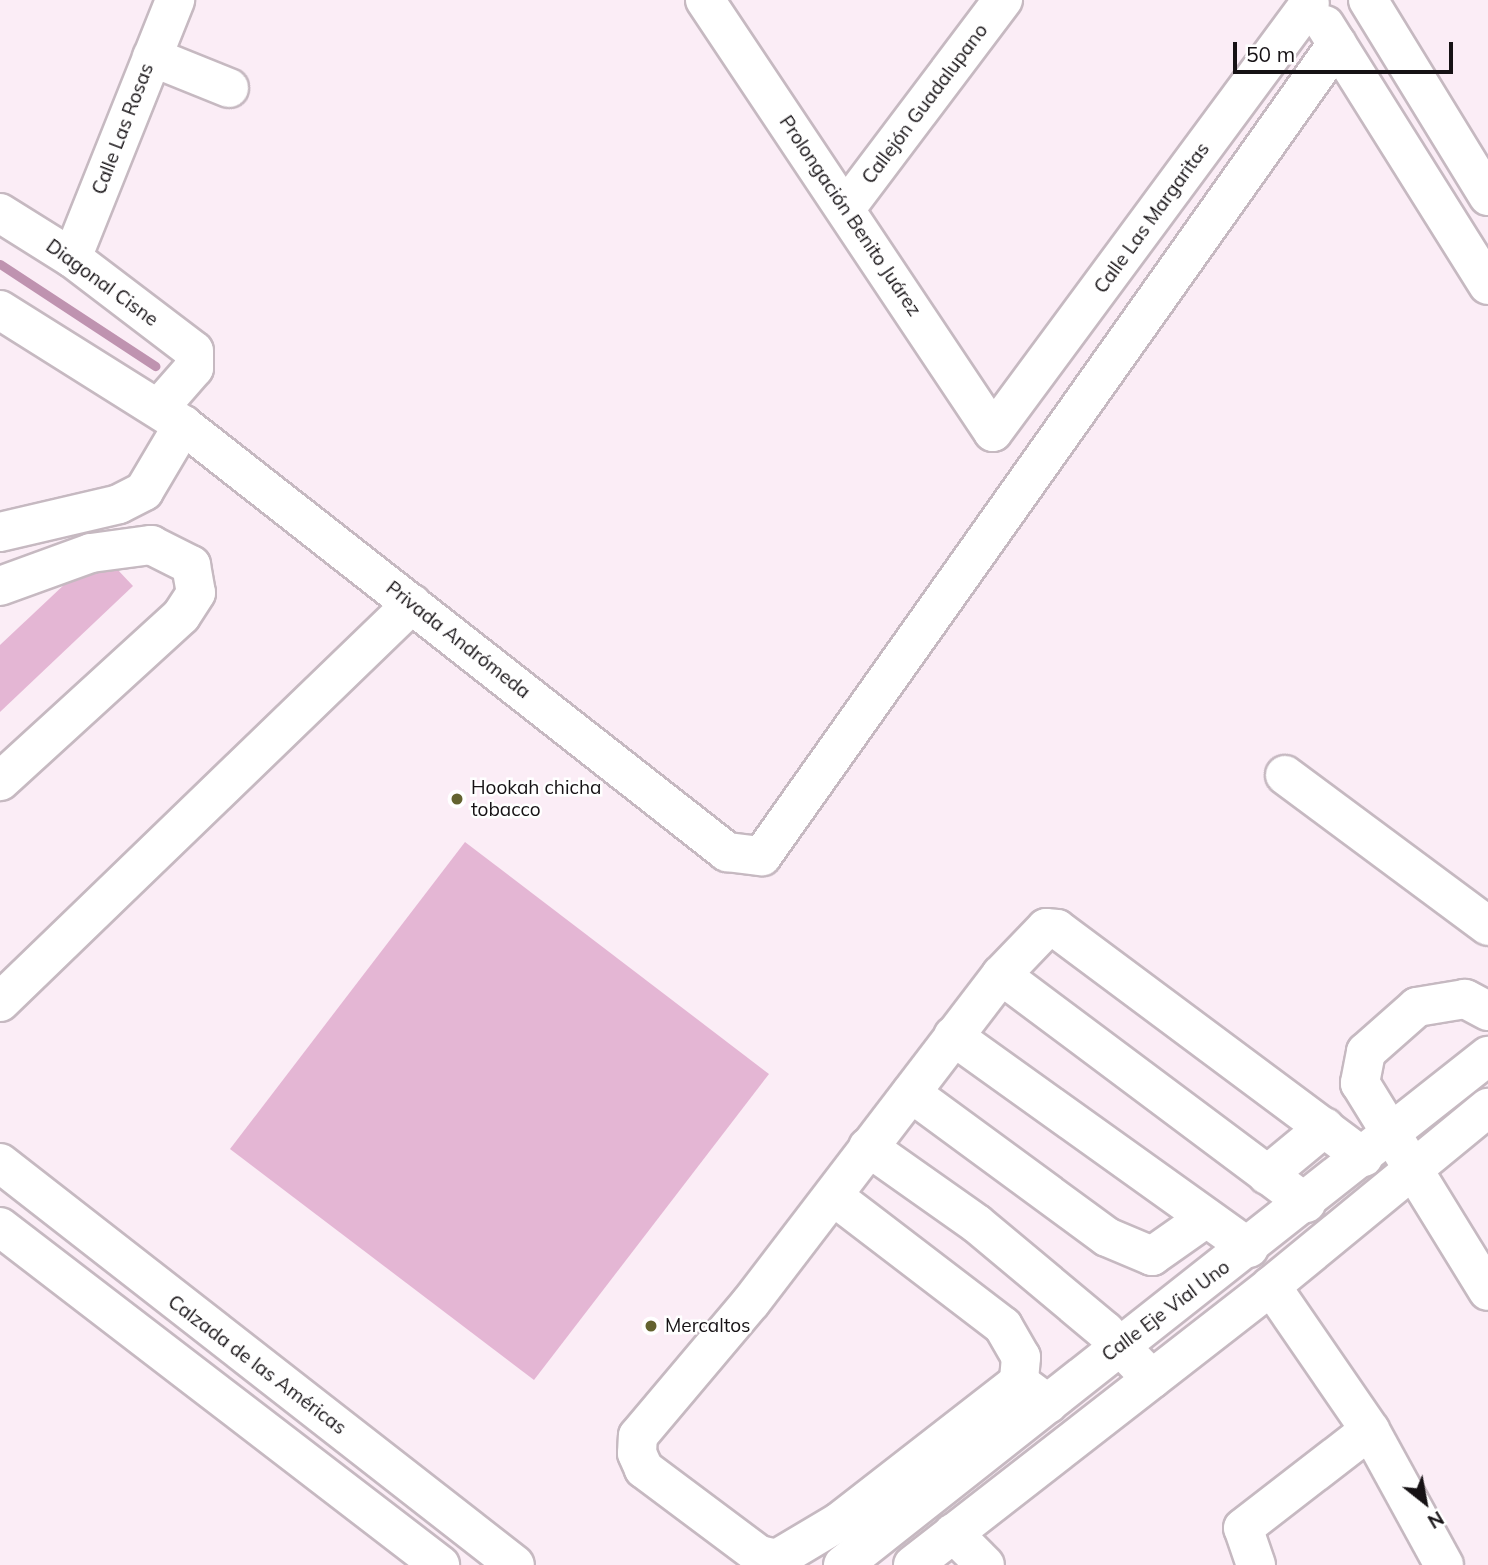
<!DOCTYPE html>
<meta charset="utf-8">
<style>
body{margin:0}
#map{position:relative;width:1488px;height:1565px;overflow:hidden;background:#fbedf6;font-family:Mulish,sans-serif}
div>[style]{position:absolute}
.stream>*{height:9px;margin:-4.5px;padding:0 4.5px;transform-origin:4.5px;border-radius:4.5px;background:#bf93b0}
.building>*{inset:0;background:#e4b6d4}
.roads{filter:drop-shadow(2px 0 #c6b9c1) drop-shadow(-2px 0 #c6b9c1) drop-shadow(0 2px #c6b9c1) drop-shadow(0 -2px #c6b9c1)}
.minor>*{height:38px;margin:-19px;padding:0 19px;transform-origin:19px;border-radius:19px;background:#fff}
.major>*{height:38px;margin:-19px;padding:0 19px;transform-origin:19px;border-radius:19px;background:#fff}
.dots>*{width:19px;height:19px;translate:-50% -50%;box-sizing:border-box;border:4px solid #fff;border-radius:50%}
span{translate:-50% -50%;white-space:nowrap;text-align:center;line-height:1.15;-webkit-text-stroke:5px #fff;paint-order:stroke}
.street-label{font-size:19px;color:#161215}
.poi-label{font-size:19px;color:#161215}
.left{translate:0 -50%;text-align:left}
.north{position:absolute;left:1390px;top:1467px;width:70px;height:70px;-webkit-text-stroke:5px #fff;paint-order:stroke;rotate:149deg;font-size:19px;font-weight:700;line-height:28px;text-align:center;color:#161215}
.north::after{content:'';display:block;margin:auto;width:24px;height:32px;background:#161215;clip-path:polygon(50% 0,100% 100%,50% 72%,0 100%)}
.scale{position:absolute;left:1233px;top:42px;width:220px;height:32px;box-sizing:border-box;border:4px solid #161215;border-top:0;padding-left:9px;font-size:21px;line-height:24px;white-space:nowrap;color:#161215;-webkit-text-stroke:5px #fff;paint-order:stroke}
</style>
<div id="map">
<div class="stream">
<i style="left:0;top:264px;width:186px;rotate:33.3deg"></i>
</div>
<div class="building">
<i style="clip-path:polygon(100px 551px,133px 586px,0 712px,0 645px)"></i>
<i style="clip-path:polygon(465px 842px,769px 1074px,534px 1380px,230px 1149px)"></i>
</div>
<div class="roads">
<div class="minor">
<i style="left:705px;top:0;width:519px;rotate:56.31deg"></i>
<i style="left:993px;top:432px;width:533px;rotate:-53.54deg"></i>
<i style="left:1368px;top:0;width:230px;rotate:58.5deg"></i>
<i style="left:1325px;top:25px;width:307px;rotate:57.9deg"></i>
<i style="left:152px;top:57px;width:83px;rotate:21.9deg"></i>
<i style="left:846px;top:208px;width:261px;rotate:-53deg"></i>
<i style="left:0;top:213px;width:85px;rotate:32deg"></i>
<i style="left:72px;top:258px;width:153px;rotate:37.3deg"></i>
<i style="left:194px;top:351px;width:17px;rotate:90deg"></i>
<i style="left:194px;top:368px;width:53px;rotate:131.2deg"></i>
<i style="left:72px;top:258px;width:278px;rotate:-68.2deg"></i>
<i style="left:0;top:310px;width:216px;rotate:32.1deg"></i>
<i style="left:183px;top:425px;width:692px;rotate:38.13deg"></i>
<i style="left:727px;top:852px;width:35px;rotate:7deg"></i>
<i style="left:762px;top:856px;width:995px;rotate:-54.7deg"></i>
<i style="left:0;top:532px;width:122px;rotate:-13.2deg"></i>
<i style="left:119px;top:504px;width:28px;rotate:-27deg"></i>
<i style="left:144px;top:491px;width:77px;rotate:-59.4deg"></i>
<i style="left:0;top:586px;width:97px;rotate:-19.9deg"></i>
<i style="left:91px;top:553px;width:61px;rotate:-7.6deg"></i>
<i style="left:151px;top:545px;width:45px;rotate:26.6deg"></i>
<i style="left:191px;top:565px;width:28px;rotate:80deg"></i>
<i style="left:196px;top:593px;width:27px;rotate:123deg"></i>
<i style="left:181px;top:616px;width:245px;rotate:137.6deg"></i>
<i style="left:1285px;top:775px;width:253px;rotate:36.6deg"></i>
<i style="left:1001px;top:975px;width:381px;rotate:36.8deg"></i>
<i style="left:0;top:1002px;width:573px;rotate:-44.01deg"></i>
<i style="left:1488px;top:1011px;width:26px;rotate:-152deg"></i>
<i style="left:1465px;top:999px;width:49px;rotate:170.5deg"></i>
<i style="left:1417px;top:1007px;width:68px;rotate:138.6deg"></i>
<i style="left:1366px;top:1052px;width:32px;rotate:101deg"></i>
<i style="left:1360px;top:1083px;width:244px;rotate:58.4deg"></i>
<i style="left:953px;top:1036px;width:364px;rotate:35.6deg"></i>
<i style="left:911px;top:1093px;width:243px;rotate:36.3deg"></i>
<i style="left:1107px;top:1237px;width:49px;rotate:22.9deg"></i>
<i style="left:1152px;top:1256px;width:66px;rotate:-35.1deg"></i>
<i style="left:868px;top:1147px;width:133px;rotate:35.2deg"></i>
<i style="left:977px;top:1224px;width:167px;rotate:39.9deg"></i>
<i style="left:1105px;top:1331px;width:67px;rotate:45.6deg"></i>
<i style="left:1267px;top:1175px;width:75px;rotate:-39.6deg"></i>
<i style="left:833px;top:1196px;width:214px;rotate:37.4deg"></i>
<i style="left:1003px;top:1326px;width:36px;rotate:60deg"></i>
<i style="left:1021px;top:1357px;width:25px;rotate:95deg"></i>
<i style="left:1271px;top:1286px;width:175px;rotate:55.5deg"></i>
<i style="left:1370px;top:1430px;width:154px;rotate:61.3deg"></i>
<i style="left:1048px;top:1404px;width:36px;rotate:-143deg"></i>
<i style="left:1019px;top:1382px;width:228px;rotate:142.1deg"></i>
<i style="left:839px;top:1522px;width:72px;rotate:149.2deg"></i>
<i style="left:777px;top:1559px;width:18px;rotate:-167deg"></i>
<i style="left:759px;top:1555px;width:144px;rotate:-143.2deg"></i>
<i style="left:644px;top:1469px;width:17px;rotate:-114deg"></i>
<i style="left:637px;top:1453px;width:17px;rotate:-87deg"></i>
<i style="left:638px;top:1436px;width:175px;rotate:-49.9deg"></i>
<i style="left:751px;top:1302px;width:412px;rotate:-52.6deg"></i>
<i style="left:1001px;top:975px;width:65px;rotate:-46.2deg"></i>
<i style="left:1046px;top:928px;width:11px;rotate:5deg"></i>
<i style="left:1057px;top:929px;width:382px;rotate:36.7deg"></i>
<i style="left:953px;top:1533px;width:45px;rotate:45deg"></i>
<i style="left:1256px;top:1565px;width:39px;rotate:-109deg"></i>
<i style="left:1243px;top:1528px;width:160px;rotate:-37.7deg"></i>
</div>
<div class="major">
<i style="left:0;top:1163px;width:653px;rotate:37.97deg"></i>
<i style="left:0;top:1227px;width:555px;rotate:37.53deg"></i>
<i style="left:843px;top:1565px;width:822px;rotate:-38.28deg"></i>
<i style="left:913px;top:1565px;width:454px;rotate:-37.9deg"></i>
<i style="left:1271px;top:1286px;width:281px;rotate:-39.4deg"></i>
</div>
</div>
<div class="dots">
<i style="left:457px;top:799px;background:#63622f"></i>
<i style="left:651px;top:1326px;background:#63622f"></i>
</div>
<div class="street-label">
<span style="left:925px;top:104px;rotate:-53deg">Callejón Guadalupano</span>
<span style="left:123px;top:129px;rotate:-69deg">Calle Las Rosas</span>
<span style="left:850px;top:216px;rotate:56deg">Prolongación Benito Juárez</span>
<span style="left:1152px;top:218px;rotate:-54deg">Calle Las Margaritas</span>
<span style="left:102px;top:283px;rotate:36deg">Diagonal Cisne</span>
<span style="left:458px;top:640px;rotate:38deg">Privada Andrómeda</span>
<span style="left:1166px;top:1311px;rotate:-37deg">Calle Eje Vial Uno</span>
<span style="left:257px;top:1365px;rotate:37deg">Calzada de las Américas</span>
</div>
<div class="poi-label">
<span class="left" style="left:471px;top:799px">Hookah chicha<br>tobacco</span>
<span class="left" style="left:665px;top:1326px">Mercaltos</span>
</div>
<div class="north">N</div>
<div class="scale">50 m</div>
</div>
